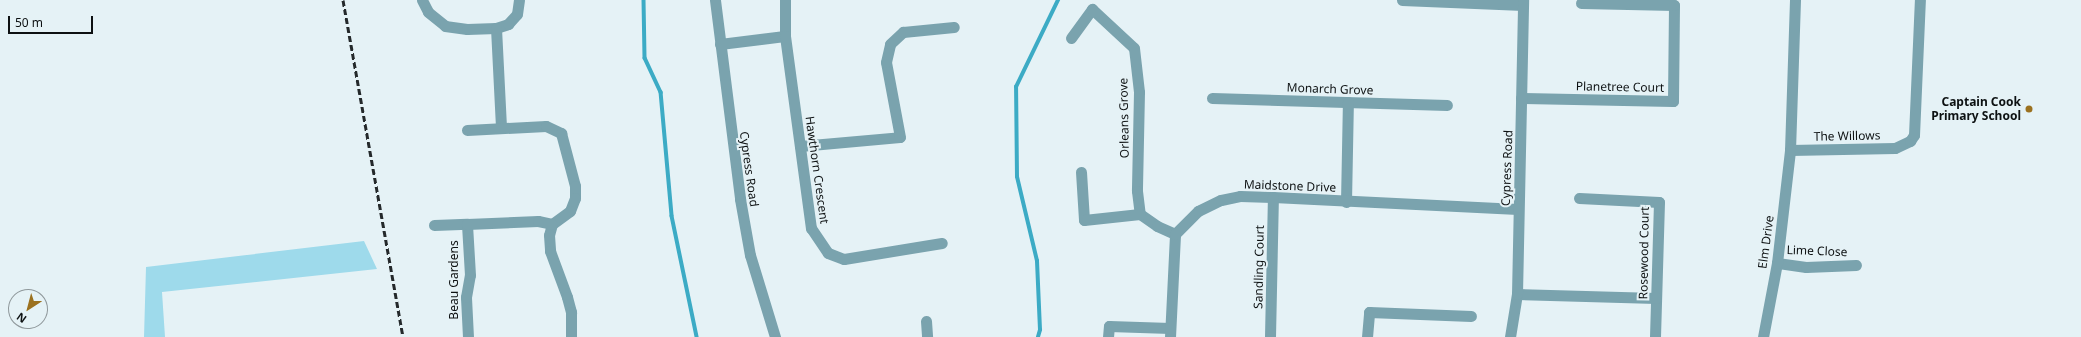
<!DOCTYPE html>
<style>
body{margin:0}
#map{position:relative;width:2081px;height:337px;overflow:hidden;background:#e5f2f6;font-family:"Noto Sans",sans-serif}
div>[style]{position:absolute}
.green>*{inset:0;background:#9edaeb}
.stream>*{height:3.5px;margin:-1.75px;padding:0 1.75px;transform-origin:1.75px;border-radius:1.75px;background:#3cabc5}
.minor>*{height:11px;margin:-5.5px;padding:0 5.5px;transform-origin:5.5px;border-radius:5.5px;background:#7aa3ae}
.rail>*{height:3px;margin-top:-1.5px;transform-origin:0;background:repeating-linear-gradient(90deg,#24292b 0 6px,transparent 0 9px)}
.dots>*{width:11px;height:11px;translate:-50% -50%;box-sizing:border-box;border:2px solid #e5f2f6;border-radius:50%}
span{translate:-50% -50%;white-space:nowrap;text-align:center;line-height:1.15;-webkit-text-stroke:4px #e5f2f6;paint-order:stroke}
.street-label{font-size:12px;color:#0d1112}
.poi-label{font-size:12px;color:#0d1112;font-weight:700}
.right{translate:-100% -50%;text-align:right}
.north{position:absolute;left:8px;top:289px;width:40px;height:40px;box-sizing:border-box;background:#e5f2f6;border:1px solid #8f989b;border-radius:50%;rotate:216deg;font-size:11px;font-weight:700;line-height:16px;text-align:center;color:#0d1112}
.north::after{content:'';display:block;margin:auto;width:14px;height:18px;background:#9b711f;clip-path:polygon(50% 0,100% 100%,50% 72%,0 100%)}
.scale{position:absolute;left:8px;top:16px;width:85px;height:18px;box-sizing:border-box;border:2px solid #0d1112;border-top:0;padding-left:5px;font-size:12px;line-height:14px;white-space:nowrap;color:#0d1112;-webkit-text-stroke:3px #e5f2f6;paint-order:stroke}
</style>
<div id="map">
<div class="green">
<i style="clip-path:polygon(364px 241px,377px 269px,162px 292px,165px 337px,144px 337px,146px 267px)"></i>
</div>
<div class="stream">
<i style="left:644px;top:0;width:58px;rotate:89deg"></i>
<i style="left:645px;top:58px;width:38px;rotate:65deg"></i>
<i style="left:661px;top:92px;width:124px;rotate:84.9deg"></i>
<i style="left:672px;top:216px;width:124px;rotate:78.3deg"></i>
<i style="left:1038px;top:337px;width:7px;rotate:-74deg"></i>
<i style="left:1040px;top:330px;width:69px;rotate:-92.5deg"></i>
<i style="left:1037px;top:261px;width:86px;rotate:-103.4deg"></i>
<i style="left:1017px;top:177px;width:90px;rotate:-90.6deg"></i>
<i style="left:1016px;top:87px;width:97px;rotate:-64.2deg"></i>
</div>
<div class="minor">
<i style="left:422px;top:0;width:13px;rotate:63deg"></i>
<i style="left:428px;top:12px;width:22px;rotate:39deg"></i>
<i style="left:445px;top:26px;width:22px;rotate:8deg"></i>
<i style="left:467px;top:29px;width:29px;rotate:-2deg"></i>
<i style="left:496px;top:28px;width:13px;rotate:-18deg"></i>
<i style="left:508px;top:24px;width:13px;rotate:-48deg"></i>
<i style="left:517px;top:14px;width:14px;rotate:-82deg"></i>
<i style="left:715px;top:0;width:201px;rotate:82.8deg"></i>
<i style="left:740px;top:199px;width:57px;rotate:79.9deg"></i>
<i style="left:750px;top:255px;width:86px;rotate:73deg"></i>
<i style="left:785px;top:0;width:36px;rotate:90deg"></i>
<i style="left:1402px;top:0;width:121px;rotate:2.4deg"></i>
<i style="left:1795px;top:0;width:150px;rotate:91.9deg"></i>
<i style="left:1790px;top:150px;width:105px;rotate:-1.1deg"></i>
<i style="left:1895px;top:148px;width:17px;rotate:-25deg"></i>
<i style="left:1910px;top:141px;width:7px;rotate:-56deg"></i>
<i style="left:1914px;top:135px;width:135px;rotate:-87.5deg"></i>
<i style="left:496px;top:28px;width:100px;rotate:87.1deg"></i>
<i style="left:1071px;top:38px;width:36px;rotate:-54deg"></i>
<i style="left:1092px;top:9px;width:57px;rotate:42.9deg"></i>
<i style="left:1134px;top:48px;width:44px;rotate:83.5deg"></i>
<i style="left:1139px;top:92px;width:99px;rotate:91.2deg"></i>
<i style="left:1137px;top:191px;width:23px;rotate:83deg"></i>
<i style="left:1140px;top:214px;width:21px;rotate:35deg"></i>
<i style="left:1157px;top:226px;width:20px;rotate:24deg"></i>
<i style="left:720px;top:44px;width:65px;rotate:-7deg"></i>
<i style="left:785px;top:36px;width:194px;rotate:82.3deg"></i>
<i style="left:811px;top:228px;width:30px;rotate:56deg"></i>
<i style="left:828px;top:253px;width:17px;rotate:21deg"></i>
<i style="left:844px;top:259px;width:99px;rotate:-9.3deg"></i>
<i style="left:1212px;top:98px;width:235px;rotate:1.7deg"></i>
<i style="left:1521px;top:98px;width:152px;rotate:1.1deg"></i>
<i style="left:1673px;top:101px;width:96px;rotate:-89.4deg"></i>
<i style="left:1674px;top:5px;width:93px;rotate:-178.8deg"></i>
<i style="left:467px;top:130px;width:79px;rotate:-2.9deg"></i>
<i style="left:546px;top:126px;width:17px;rotate:25deg"></i>
<i style="left:561px;top:133px;width:55px;rotate:75.2deg"></i>
<i style="left:575px;top:186px;width:12px;rotate:90deg"></i>
<i style="left:575px;top:198px;width:14px;rotate:111deg"></i>
<i style="left:570px;top:211px;width:22px;rotate:144deg"></i>
<i style="left:800px;top:146px;width:100px;rotate:-5.1deg"></i>
<i style="left:900px;top:137px;width:76px;rotate:-100.6deg"></i>
<i style="left:886px;top:62px;width:18px;rotate:-77deg"></i>
<i style="left:890px;top:44px;width:18px;rotate:-43deg"></i>
<i style="left:903px;top:32px;width:51px;rotate:-5.6deg"></i>
<i style="left:1081px;top:172px;width:48px;rotate:86.4deg"></i>
<i style="left:1084px;top:220px;width:56px;rotate:-6.1deg"></i>
<i style="left:1579px;top:198px;width:80px;rotate:2.9deg"></i>
<i style="left:1659px;top:202px;width:135px;rotate:91.7deg"></i>
<i style="left:1346px;top:202px;width:100px;rotate:-88.9deg"></i>
<i style="left:552px;top:224px;width:11px;rotate:105deg"></i>
<i style="left:549px;top:235px;width:16px;rotate:86deg"></i>
<i style="left:550px;top:251px;width:49px;rotate:69.7deg"></i>
<i style="left:567px;top:297px;width:16px;rotate:75deg"></i>
<i style="left:571px;top:312px;width:25px;rotate:90deg"></i>
<i style="left:434px;top:225px;width:33px;rotate:-2deg"></i>
<i style="left:1777px;top:263px;width:29px;rotate:8deg"></i>
<i style="left:1806px;top:267px;width:50px;rotate:-2.3deg"></i>
<i style="left:1517px;top:294px;width:139px;rotate:1.6deg"></i>
<i style="left:926px;top:321px;width:16px;rotate:86deg"></i>
<i style="left:468px;top:337px;width:40px;rotate:-92.9deg"></i>
<i style="left:466px;top:297px;width:22px;rotate:-80deg"></i>
<i style="left:470px;top:275px;width:51px;rotate:-93.4deg"></i>
<i style="left:467px;top:224px;width:71px;rotate:-2.4deg"></i>
<i style="left:538px;top:221px;width:14px;rotate:12deg"></i>
<i style="left:1108px;top:337px;width:11px;rotate:-85deg"></i>
<i style="left:1109px;top:326px;width:61px;rotate:1.9deg"></i>
<i style="left:1170px;top:337px;width:103px;rotate:-87.2deg"></i>
<i style="left:1175px;top:234px;width:33px;rotate:-45deg"></i>
<i style="left:1198px;top:211px;width:25px;rotate:-26deg"></i>
<i style="left:1221px;top:200px;width:19px;rotate:-12deg"></i>
<i style="left:1240px;top:196px;width:33px;rotate:2deg"></i>
<i style="left:1273px;top:197px;width:245px;rotate:2.8deg"></i>
<i style="left:1270px;top:337px;width:140px;rotate:-88.8deg"></i>
<i style="left:1367px;top:337px;width:25px;rotate:-85deg"></i>
<i style="left:1369px;top:312px;width:102px;rotate:2.2deg"></i>
<i style="left:1510px;top:337px;width:44px;rotate:-80.8deg"></i>
<i style="left:1517px;top:294px;width:294px;rotate:-88.8deg"></i>
<i style="left:1763px;top:337px;width:75px;rotate:-79.3deg"></i>
<i style="left:1777px;top:263px;width:114px;rotate:-83.4deg"></i>
</div>
<div class="rail">
<i style="left:343px;top:0;width:342px;rotate:79.9deg"></i>
</div>
<div class="dots">
<i style="left:2029px;top:109px;background:#9b711f"></i>
</div>
<div class="street-label">
<span style="left:1620px;top:87px;rotate:1deg">Planetree Court</span>
<span style="left:1330px;top:89px;rotate:2deg">Monarch Grove</span>
<span style="left:1124px;top:118px;rotate:-91deg">Orleans Grove</span>
<span style="left:1847px;top:136px;rotate:-1deg">The Willows</span>
<span style="left:1507px;top:168px;rotate:-88deg">Cypress Road</span>
<span style="left:749px;top:169px;rotate:82deg">Cypress Road</span>
<span style="left:817px;top:170px;rotate:82deg">Hawthorn Crescent</span>
<span style="left:1290px;top:186px;rotate:2deg">Maidstone Drive</span>
<span style="left:1766px;top:242px;rotate:-82deg">Elm Drive</span>
<span style="left:1817px;top:251px;rotate:2deg">Lime Close</span>
<span style="left:1644px;top:253px;rotate:-89deg">Rosewood Court</span>
<span style="left:1259px;top:267px;rotate:-89deg">Sandling Court</span>
<span style="left:454px;top:280px;rotate:-90deg">Beau Gardens</span>
</div>
<div class="poi-label">
<span class="right" style="left:2021px;top:109px">Captain Cook<br>Primary School</span>
</div>
<div class="north">N</div>
<div class="scale">50 m</div>
</div>
